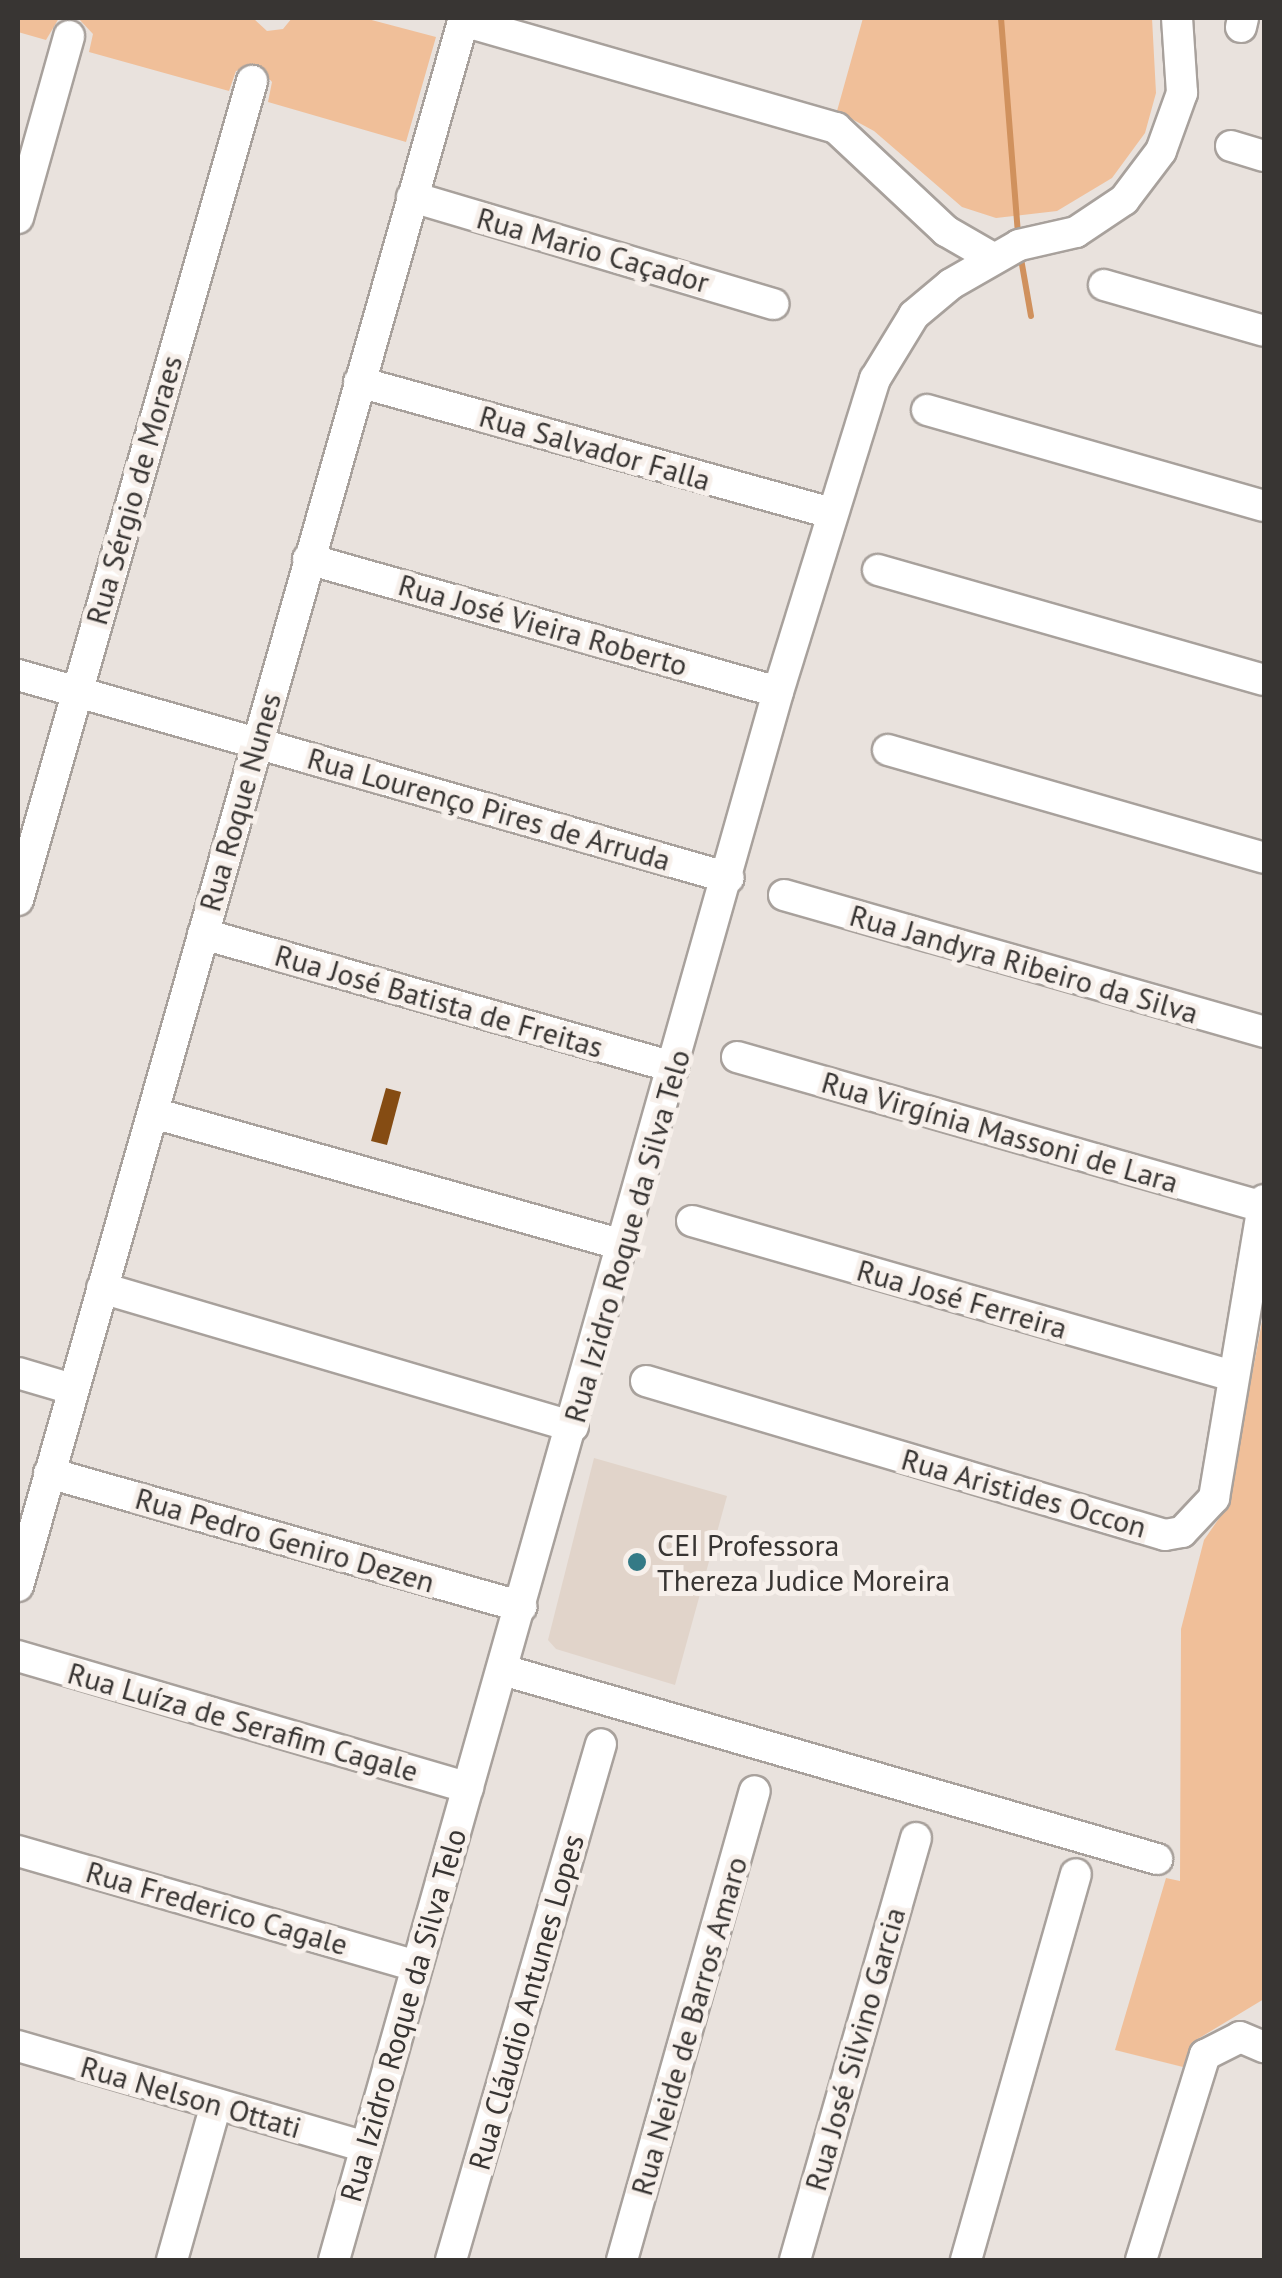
<!DOCTYPE html>
<meta charset="utf-8">
<style>
body{margin:0}
#map{position:relative;width:1282px;height:2278px;overflow:hidden;background:#e9e2dd;font-family:"PT Sans",sans-serif}
div>[style]{position:absolute}
.built>*{inset:0;background:#e1d4ca}
.green>*{inset:0;background:#f0bf99}
.stream>*{height:6px;margin:-3px;padding:0 3px;transform-origin:3px;border-radius:3px;background:#d0915d}
.building>*{inset:0;background:#854c13}
.roads{filter:drop-shadow(2px 0 #a8a19c) drop-shadow(-2px 0 #a8a19c) drop-shadow(0 2px #a8a19c) drop-shadow(0 -2px #a8a19c)}
.minor>*{height:30px;margin:-15px;padding:0 15px;transform-origin:15px;border-radius:15px;background:#fff}
.dots>*{width:28px;height:28px;translate:-50% -50%;box-sizing:border-box;border:5px solid #f7f0eb;border-radius:50%}
span{translate:-50% -50%;white-space:nowrap;text-align:center;line-height:1.15;-webkit-text-stroke:10px #f7f0eb;paint-order:stroke}
.street-label{font-size:30px;color:#383533}
.poi-label{font-size:30px;color:#383533}
.left{translate:0 -50%;text-align:left}
.frame{position:absolute;inset:0;border:20px solid #383533;pointer-events:none}
</style>
<div id="map">
<div class="built">
<i style="clip-path:polygon(594px 1458px,727px 1496px,675px 1685px,556px 1649px,548px 1640px)"></i>
</div>
<div class="green">
<i style="clip-path:polygon(18px 18px,59px 18px,46px 40px,18px 32px)"></i>
<i style="clip-path:polygon(78px 18px,253px 18px,267px 31px,283px 29px,292px 18px,364px 18px,436px 37px,406px 142px,268px 102px,272px 82px,257px 65px,236px 71px,229px 91px,89px 52px,93px 34px)"></i>
<i style="clip-path:polygon(863px 18px,1152px 18px,1156px 93px,1145px 133px,1112px 178px,1057px 211px,996px 218px,962px 207px,874px 131px,837px 111px)"></i>
<i style="clip-path:polygon(1264px 1311px,1264px 1999px,1196px 2040px,1183px 2067px,1115px 2050px,1166px 1878px,1180px 1881px,1181px 1629px,1204px 1540px,1227px 1507px)"></i>
</div>
<div class="stream">
<i style="left:1001px;top:18px;width:219px;rotate:85.5deg"></i>
<i style="left:1020px;top:253px;width:64px;rotate:80.1deg"></i>
</div>
<div class="building">
<i style="clip-path:polygon(386px 1088px,401px 1092px,387px 1145px,371px 1141px)"></i>
</div>
<div class="roads">
<div class="minor">
<i style="left:463px;top:21px;width:388px;rotate:16deg"></i>
<i style="left:836px;top:128px;width:151px;rotate:43.1deg"></i>
<i style="left:946px;top:231px;width:54px;rotate:29.9deg"></i>
<i style="left:1241px;top:27px;width:9px;rotate:-77deg"></i>
<i style="left:1231px;top:146px;width:34px;rotate:17deg"></i>
<i style="left:412px;top:197px;width:377px;rotate:16.5deg"></i>
<i style="left:18px;top:218px;width:189px;rotate:-74.3deg"></i>
<i style="left:1104px;top:285px;width:166px;rotate:16deg"></i>
<i style="left:359px;top:382px;width:490px;rotate:15.5deg"></i>
<i style="left:927px;top:410px;width:350px;rotate:15.9deg"></i>
<i style="left:308px;top:559px;width:488px;rotate:15.8deg"></i>
<i style="left:878px;top:570px;width:401px;rotate:15.9deg"></i>
<i style="left:18px;top:675px;width:739px;rotate:15.93deg"></i>
<i style="left:888px;top:750px;width:391px;rotate:16deg"></i>
<i style="left:784px;top:895px;width:499px;rotate:15.9deg"></i>
<i style="left:18px;top:900px;width:852px;rotate:-74.05deg"></i>
<i style="left:203px;top:934px;width:489px;rotate:15.8deg"></i>
<i style="left:737px;top:1057px;width:547px;rotate:15.92deg"></i>
<i style="left:153px;top:1113px;width:488px;rotate:15.7deg"></i>
<i style="left:692px;top:1221px;width:563px;rotate:15.99deg"></i>
<i style="left:102px;top:1288px;width:491px;rotate:16.4deg"></i>
<i style="left:18px;top:1373px;width:56px;rotate:16.5deg"></i>
<i style="left:646px;top:1381px;width:541px;rotate:16.53deg"></i>
<i style="left:1165px;top:1535px;width:17px;rotate:-10deg"></i>
<i style="left:1182px;top:1532px;width:47px;rotate:-46.7deg"></i>
<i style="left:1214px;top:1498px;width:302px;rotate:-80.5deg"></i>
<i style="left:49px;top:1473px;width:491px;rotate:15.8deg"></i>
<i style="left:18px;top:1586px;width:1630px;rotate:-74.12deg"></i>
<i style="left:18px;top:1656px;width:469px;rotate:16.3deg"></i>
<i style="left:503px;top:1670px;width:681px;rotate:16.12deg"></i>
<i style="left:18px;top:1851px;width:414px;rotate:16.1deg"></i>
<i style="left:18px;top:2046px;width:361px;rotate:16.2deg"></i>
<i style="left:172px;top:2260px;width:162px;rotate:-74.2deg"></i>
<i style="left:334px;top:2260px;width:1630px;rotate:-74.19deg"></i>
<i style="left:778px;top:692px;width:328px;rotate:-72.8deg"></i>
<i style="left:875px;top:379px;width:75px;rotate:-58.6deg"></i>
<i style="left:914px;top:315px;width:48px;rotate:-40deg"></i>
<i style="left:951px;top:284px;width:78px;rotate:-29.8deg"></i>
<i style="left:1019px;top:245px;width:58px;rotate:-12.8deg"></i>
<i style="left:1076px;top:232px;width:58px;rotate:-33.7deg"></i>
<i style="left:1124px;top:200px;width:61px;rotate:-52.9deg"></i>
<i style="left:1161px;top:151px;width:62px;rotate:-70.1deg"></i>
<i style="left:1182px;top:93px;width:75px;rotate:-93.8deg"></i>
<i style="left:451px;top:2260px;width:537px;rotate:-73.79deg"></i>
<i style="left:622px;top:2260px;width:487px;rotate:-74.2deg"></i>
<i style="left:795px;top:2260px;width:439px;rotate:-74deg"></i>
<i style="left:966px;top:2260px;width:401px;rotate:-74.1deg"></i>
<i style="left:1141px;top:2260px;width:215px;rotate:-72.7deg"></i>
<i style="left:1205px;top:2055px;width:39px;rotate:-27deg"></i>
<i style="left:1240px;top:2037px;width:26px;rotate:23deg"></i>
</div>
</div>
<div class="dots">
<i style="left:637px;top:1562px;background:#347a86"></i>
</div>
<div class="street-label">
<span style="left:593px;top:250px;rotate:16deg">Rua Mario Caçador</span>
<span style="left:595px;top:448px;rotate:16deg">Rua Salvador Falla</span>
<span style="left:134px;top:490px;rotate:-74deg">Rua Sérgio de Moraes</span>
<span style="left:543px;top:625px;rotate:16deg">Rua José Vieira Roberto</span>
<span style="left:240px;top:802px;rotate:-74deg">Rua Roque Nunes</span>
<span style="left:489px;top:809px;rotate:16deg">Rua Lourenço Pires de Arruda</span>
<span style="left:1024px;top:964px;rotate:16deg">Rua Jandyra Ribeiro da Silva</span>
<span style="left:439px;top:1001px;rotate:16deg">Rua José Batista de Freitas</span>
<span style="left:1000px;top:1132px;rotate:16deg">Rua Virgínia Massoni de Lara</span>
<span style="left:627px;top:1236px;rotate:-74deg">Rua Izidro Roque da Silva Telo</span>
<span style="left:962px;top:1299px;rotate:16deg">Rua José Ferreira</span>
<span style="left:1024px;top:1493px;rotate:16deg">Rua Aristides Occon</span>
<span style="left:285px;top:1540px;rotate:16deg">Rua Pedro Geniro Dezen</span>
<span style="left:243px;top:1722px;rotate:16deg">Rua Luíza de Serafim Cagale</span>
<span style="left:217px;top:1908px;rotate:16deg">Rua Frederico Cagale</span>
<span style="left:526px;top:2002px;rotate:-74deg">Rua Cláudio Antunes Lopes</span>
<span style="left:403px;top:2015px;rotate:-74deg">Rua Izidro Roque da Silva Telo</span>
<span style="left:689px;top:2026px;rotate:-74deg">Rua Neide de Barros Amaro</span>
<span style="left:855px;top:2049px;rotate:-74deg">Rua José Silvino Garcia</span>
<span style="left:191px;top:2097px;rotate:16deg">Rua Nelson Ottati</span>
</div>
<div class="poi-label">
<span class="left" style="left:657px;top:1562px">CEI Professora<br>Thereza Judice Moreira</span>
</div>
<div class="frame"></div>
</div>
